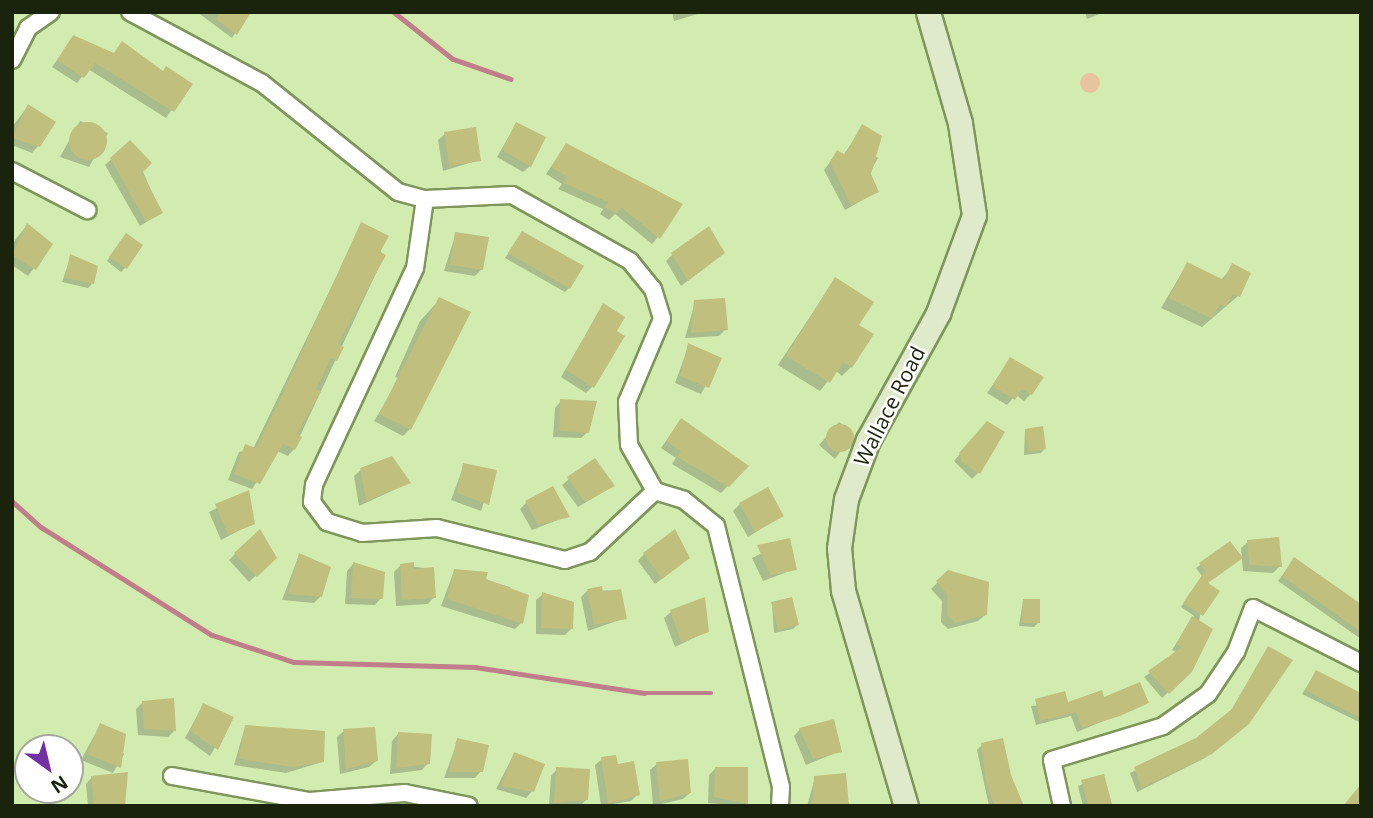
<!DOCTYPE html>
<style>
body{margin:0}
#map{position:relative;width:1373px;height:818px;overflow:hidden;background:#d2ecaf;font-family:"Open Sans",sans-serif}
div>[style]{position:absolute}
.green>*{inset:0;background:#e9c39e}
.round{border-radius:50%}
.shadow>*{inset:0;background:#0003}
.stream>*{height:4.5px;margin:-2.25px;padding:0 2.25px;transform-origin:2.25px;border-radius:2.25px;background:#c07e8b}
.building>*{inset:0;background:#c0bf7e}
.roads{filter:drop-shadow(2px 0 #7e955b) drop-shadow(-2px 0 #7e955b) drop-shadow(0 2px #7e955b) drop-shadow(0 -2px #7e955b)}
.street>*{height:16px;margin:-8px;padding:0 8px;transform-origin:8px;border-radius:8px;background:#fff}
.secondary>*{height:23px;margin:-11.5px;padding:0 11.5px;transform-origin:11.5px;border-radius:11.5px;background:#deeaca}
span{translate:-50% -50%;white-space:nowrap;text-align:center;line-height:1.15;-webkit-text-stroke:5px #fff;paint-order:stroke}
.street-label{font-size:21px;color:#1a230b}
.frame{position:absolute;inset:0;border:14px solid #1a230b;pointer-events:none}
.north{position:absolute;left:14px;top:734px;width:70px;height:70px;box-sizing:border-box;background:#fff;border:2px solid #a3a79d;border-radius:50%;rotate:146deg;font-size:19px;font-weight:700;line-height:28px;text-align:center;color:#1a230b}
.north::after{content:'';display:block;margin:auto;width:24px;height:32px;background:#7230a4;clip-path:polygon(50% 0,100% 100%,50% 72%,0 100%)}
</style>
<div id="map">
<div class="green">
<i class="round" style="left:1080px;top:73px;width:20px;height:20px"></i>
</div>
<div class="shadow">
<i style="clip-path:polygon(197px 12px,248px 13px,232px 38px)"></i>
<i style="clip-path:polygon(672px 12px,701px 12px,701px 13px,674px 21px)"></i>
<i style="clip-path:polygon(1085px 12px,1105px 12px,1087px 19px)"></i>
<i style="clip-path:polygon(74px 37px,113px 55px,122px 43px,162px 73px,190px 84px,166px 118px,88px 69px,77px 83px,52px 67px)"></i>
<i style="clip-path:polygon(28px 106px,38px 146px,32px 153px,12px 145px,12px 127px)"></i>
<i style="clip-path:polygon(80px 121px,108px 133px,89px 167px,60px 157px)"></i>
<i style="clip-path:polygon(516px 124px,530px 166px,523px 172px,497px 157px)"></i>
<i style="clip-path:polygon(862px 127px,870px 153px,878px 158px,869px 174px,877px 192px,845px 210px,824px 170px,837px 152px,843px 156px)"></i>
<i style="clip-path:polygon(445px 134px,479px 160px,443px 171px,438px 140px)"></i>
<i style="clip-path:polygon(130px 142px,161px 213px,140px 226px,105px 165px)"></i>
<i style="clip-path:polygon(566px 145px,658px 237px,652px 244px,615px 214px,609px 220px,600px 214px,603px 209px,558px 189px,562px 184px,546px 174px)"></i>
<i style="clip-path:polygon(362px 224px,384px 256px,294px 449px,288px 456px,277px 451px,252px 489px,228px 480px,239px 452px,253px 449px)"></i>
<i style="clip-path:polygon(27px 225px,51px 245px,28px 276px,12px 265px,12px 244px)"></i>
<i style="clip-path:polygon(456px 233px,482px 269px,475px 276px,444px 271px)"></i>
<i style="clip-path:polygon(522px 233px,569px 288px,565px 292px,505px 258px)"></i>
<i style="clip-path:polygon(122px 239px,125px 268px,121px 272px,107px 261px)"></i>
<i style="clip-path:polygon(723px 253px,681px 286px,666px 261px,672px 255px)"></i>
<i style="clip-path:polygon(71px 256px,92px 284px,88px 288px,62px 282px)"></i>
<i style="clip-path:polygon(1187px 264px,1221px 280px,1233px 266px,1238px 296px,1202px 327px,1161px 308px)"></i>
<i style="clip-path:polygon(835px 279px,857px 326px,851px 367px,842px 376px,836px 371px,820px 391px,778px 365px)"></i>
<i style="clip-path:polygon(440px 299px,410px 429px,403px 436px,374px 421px,400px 379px,395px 377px,420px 321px)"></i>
<i style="clip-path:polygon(695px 302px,726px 329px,719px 336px,685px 338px)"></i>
<i style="clip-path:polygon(603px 305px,592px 387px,586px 393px,561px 377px)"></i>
<i style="clip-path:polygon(689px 345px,720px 359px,701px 394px,675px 383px)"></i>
<i style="clip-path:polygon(1011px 359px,1031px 394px,1024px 401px,1016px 395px,1007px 405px,987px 393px)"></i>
<i style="clip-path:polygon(561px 401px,588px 432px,581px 438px,553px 437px,555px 408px)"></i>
<i style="clip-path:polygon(681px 420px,746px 466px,721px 493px,672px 464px,676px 458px,661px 448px)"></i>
<i style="clip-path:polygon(839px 422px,853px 434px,835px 459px,819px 445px)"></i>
<i style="clip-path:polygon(980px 430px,979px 472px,972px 479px,954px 461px)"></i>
<i style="clip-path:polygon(1025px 431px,1045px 448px,1041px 453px,1024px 455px)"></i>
<i style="clip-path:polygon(464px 465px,494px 472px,481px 511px,451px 500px)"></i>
<i style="clip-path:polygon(361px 470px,409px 483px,359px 506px,354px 476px)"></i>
<i style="clip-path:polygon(569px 479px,613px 486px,578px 507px,562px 485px)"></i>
<i style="clip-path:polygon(248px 492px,253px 523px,221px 540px,209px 512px)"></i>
<i style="clip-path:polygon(526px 503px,568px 516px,532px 530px,520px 509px)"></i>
<i style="clip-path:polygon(740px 504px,782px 516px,748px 537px,733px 511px)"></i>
<i style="clip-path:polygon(259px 531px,275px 557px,249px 582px,229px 560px)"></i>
<i style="clip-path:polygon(789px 540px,795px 569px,763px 581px,752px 558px)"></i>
<i style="clip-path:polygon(1248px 542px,1280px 566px,1273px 573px,1243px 571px,1241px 548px)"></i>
<i style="clip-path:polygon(1230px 543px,1206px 583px,1190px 671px,1162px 698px,1144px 677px,1178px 653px,1172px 650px,1194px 616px,1181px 607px,1202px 576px,1196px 568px)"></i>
<i style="clip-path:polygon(644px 554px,681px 564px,655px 584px,638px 561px)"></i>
<i style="clip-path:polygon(299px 555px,321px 596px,314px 603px,282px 600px)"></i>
<i style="clip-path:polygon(1294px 559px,1361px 606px,1361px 639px,1278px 581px)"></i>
<i style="clip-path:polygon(353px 564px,381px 598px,375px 605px,345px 604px,347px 571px)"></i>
<i style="clip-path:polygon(401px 565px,432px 569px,434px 597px,428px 604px,396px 606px,394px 572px)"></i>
<i style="clip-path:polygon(454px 571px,510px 587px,521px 623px,515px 629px,441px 606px)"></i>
<i style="clip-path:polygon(948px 572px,985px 615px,978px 621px,948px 629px,941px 622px,942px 601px,931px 589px)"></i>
<i style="clip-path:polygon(620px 590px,625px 618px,588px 631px,581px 597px,587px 591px)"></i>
<i style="clip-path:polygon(543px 594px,572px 628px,565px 635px,536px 634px,536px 600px)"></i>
<i style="clip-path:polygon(1023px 601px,1039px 622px,1034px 627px,1019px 626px)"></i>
<i style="clip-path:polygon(772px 603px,797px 625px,793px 629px,774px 633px)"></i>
<i style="clip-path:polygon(671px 612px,708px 631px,675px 647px,664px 618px)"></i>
<i style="clip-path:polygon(1268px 648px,1242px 729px,1205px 758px,1137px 792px,1130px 773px,1197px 740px,1229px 714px)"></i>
<i style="clip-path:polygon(1316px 672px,1361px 695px,1359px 722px,1302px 694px)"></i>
<i style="clip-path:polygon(1103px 700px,1147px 703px,1077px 732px,1071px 716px,1036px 725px,1031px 706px)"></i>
<i style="clip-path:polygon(142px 703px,174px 731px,168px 737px,138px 735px,136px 709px)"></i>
<i style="clip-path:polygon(203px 705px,232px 718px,210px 756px,185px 738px)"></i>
<i style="clip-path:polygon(100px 725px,124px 754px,113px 773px,81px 760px)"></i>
<i style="clip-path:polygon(245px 727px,322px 762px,286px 773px,234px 765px)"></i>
<i style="clip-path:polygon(800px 729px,840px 751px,806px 765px,794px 736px)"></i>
<i style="clip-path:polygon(344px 731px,376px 761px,369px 767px,340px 774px,337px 737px)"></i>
<i style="clip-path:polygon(398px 734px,428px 763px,422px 770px,390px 774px,392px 741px)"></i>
<i style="clip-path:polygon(458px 740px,481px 771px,475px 778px,444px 778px)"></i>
<i style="clip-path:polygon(982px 745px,1014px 789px,1022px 806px,989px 806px,977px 750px)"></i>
<i style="clip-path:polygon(514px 754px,532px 791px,526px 798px,496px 789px)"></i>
<i style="clip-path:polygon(602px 759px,616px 766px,638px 794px,631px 801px,601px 806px,595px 765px)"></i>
<i style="clip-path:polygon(657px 764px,690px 793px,683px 799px,653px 806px,650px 770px)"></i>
<i style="clip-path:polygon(557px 769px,587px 799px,580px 806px,549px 806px,551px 776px)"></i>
<i style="clip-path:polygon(715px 769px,746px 804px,744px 806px,708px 803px,709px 775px)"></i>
<i style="clip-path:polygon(1102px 776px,1111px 806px,1083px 806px,1078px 786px)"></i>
<i style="clip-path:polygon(92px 777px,123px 806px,88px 806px,86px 784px)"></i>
<i style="clip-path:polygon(815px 778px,847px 806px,807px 806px)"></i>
</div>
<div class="stream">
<i style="left:394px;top:12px;width:75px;rotate:38.5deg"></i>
<i style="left:453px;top:59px;width:61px;rotate:19deg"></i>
<i style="left:12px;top:501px;width:39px;rotate:42deg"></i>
<i style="left:41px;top:527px;width:202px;rotate:32.3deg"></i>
<i style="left:212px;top:635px;width:86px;rotate:18.2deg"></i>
<i style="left:294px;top:662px;width:181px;rotate:1.6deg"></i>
<i style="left:475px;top:667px;width:171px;rotate:8.7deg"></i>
<i style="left:644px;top:693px;width:67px"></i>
</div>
<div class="building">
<i style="clip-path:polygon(220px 12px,251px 12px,237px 35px,216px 19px)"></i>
<i style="clip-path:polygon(73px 35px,114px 53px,122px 41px,163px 71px,166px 66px,193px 84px,174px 112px,95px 63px,84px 78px,57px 60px)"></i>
<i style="clip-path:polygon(28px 104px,56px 122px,40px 147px,12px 138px)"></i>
<i style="clip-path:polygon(516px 122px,546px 137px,531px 167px,502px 150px)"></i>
<i class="round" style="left:69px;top:122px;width:38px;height:38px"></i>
<i style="clip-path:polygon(862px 124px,882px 136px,871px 174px,879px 192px,851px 205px,830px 162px,837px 150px,845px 155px)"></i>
<i style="clip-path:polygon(476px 127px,481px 161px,449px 166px,444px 132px)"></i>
<i style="clip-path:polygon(130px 140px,152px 163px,142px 173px,163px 213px,146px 222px,110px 158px)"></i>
<i style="clip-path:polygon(566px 143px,683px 204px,660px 239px,621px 207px,617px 214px,605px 207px,608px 202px,563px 183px,567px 177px,551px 167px)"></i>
<i style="clip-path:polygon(361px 222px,389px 236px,380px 252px,386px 255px,338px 344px,344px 347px,337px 361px,331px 358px,316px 389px,321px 391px,297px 434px,302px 437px,295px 450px,283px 444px,260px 484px,234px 474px,245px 444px,256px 448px,278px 404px)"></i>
<i style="clip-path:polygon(27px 223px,53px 244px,36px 270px,12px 255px)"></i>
<i style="clip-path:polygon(709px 226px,725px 253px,688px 281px,671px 253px)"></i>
<i style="clip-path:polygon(522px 231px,584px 266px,570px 289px,508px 253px)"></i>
<i style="clip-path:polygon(455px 232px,489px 237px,483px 270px,450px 265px)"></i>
<i style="clip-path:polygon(126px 233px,143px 245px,127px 269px,109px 257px)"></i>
<i style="clip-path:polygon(70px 254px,98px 266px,94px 284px,65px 278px)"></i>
<i style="clip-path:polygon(1187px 262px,1224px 280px,1232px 263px,1251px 273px,1240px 297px,1233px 294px,1226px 307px,1220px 304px,1212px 319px,1169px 298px)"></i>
<i style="clip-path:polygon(835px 277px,874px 302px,859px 325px,874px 334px,852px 368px,843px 362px,830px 383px,786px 356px)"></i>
<i style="clip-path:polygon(439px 297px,471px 312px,411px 430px,379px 414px)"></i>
<i style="clip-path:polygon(725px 298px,728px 330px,691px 333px,694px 300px)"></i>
<i style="clip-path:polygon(603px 303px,625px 317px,617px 331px,625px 336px,594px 388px,566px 370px)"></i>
<i style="clip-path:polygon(688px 343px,722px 358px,709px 388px,680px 376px)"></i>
<i style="clip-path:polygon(1010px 357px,1044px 377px,1032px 395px,1022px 389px,1015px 400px,992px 386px)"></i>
<i style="clip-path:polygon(560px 399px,597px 401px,589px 433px,559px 431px)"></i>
<i style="clip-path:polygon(681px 418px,749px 466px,729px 487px,677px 457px,681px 451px,666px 441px)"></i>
<i style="clip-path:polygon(987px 421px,1005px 432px,980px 474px,962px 462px,959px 453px)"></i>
<i class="round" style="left:826px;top:424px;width:28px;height:28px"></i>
<i style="clip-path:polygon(1043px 426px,1046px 449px,1028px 452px,1025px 429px)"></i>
<i style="clip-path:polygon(392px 456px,411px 483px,366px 501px,360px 468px)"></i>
<i style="clip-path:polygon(595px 458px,615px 486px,585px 502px,567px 477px)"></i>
<i style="clip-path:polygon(463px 463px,497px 470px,489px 505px,457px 493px)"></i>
<i style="clip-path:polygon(553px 486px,570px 517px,538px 525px,525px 501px)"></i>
<i style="clip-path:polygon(768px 487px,784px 516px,755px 532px,739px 503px)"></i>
<i style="clip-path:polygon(249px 490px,255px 524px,228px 535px,215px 504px)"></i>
<i style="clip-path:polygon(260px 529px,277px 558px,257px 577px,234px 553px)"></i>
<i style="clip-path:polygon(675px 529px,690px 558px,662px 579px,643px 553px)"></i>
<i style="clip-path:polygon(1279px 537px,1282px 567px,1249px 565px,1247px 540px)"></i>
<i style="clip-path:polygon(790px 538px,797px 570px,770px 575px,757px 545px)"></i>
<i style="clip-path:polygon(1230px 541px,1243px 558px,1208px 583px,1220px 591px,1203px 616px,1183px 603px,1205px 571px,1199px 563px)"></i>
<i style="clip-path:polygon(299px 553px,331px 567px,322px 597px,288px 594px)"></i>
<i style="clip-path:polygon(1294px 557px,1361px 604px,1361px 632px,1282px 576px)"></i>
<i style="clip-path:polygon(353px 562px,385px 572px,383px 599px,351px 598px)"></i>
<i style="clip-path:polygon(414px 562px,414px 569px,434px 567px,436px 598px,402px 600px,400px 564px)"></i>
<i style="clip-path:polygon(454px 569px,488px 572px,486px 579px,529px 595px,523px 624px,447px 599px)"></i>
<i style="clip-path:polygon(948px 570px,989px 582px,987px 615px,955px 623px,947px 615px,947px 594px,936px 581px)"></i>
<i style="clip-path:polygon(602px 586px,603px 592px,621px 589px,627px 619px,594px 625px,587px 589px)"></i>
<i style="clip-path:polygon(542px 592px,574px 602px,573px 629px,541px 628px)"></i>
<i style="clip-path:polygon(705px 597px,709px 632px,681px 642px,670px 610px)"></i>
<i style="clip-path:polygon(792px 597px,799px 625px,778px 630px,771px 602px)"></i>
<i style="clip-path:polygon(1023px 599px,1040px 599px,1040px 623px,1022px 623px)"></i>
<i style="clip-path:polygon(1192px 616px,1213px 629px,1192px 672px,1169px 694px,1148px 671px,1182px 647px,1176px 644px)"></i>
<i style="clip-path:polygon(1268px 646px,1293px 660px,1249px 724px,1212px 754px,1141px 788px,1134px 767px,1196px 738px,1232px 709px)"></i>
<i style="clip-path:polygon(1316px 670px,1361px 693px,1361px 718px,1305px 690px)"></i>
<i style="clip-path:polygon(1140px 682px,1149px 703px,1120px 716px,1082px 728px,1076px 712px,1040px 721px,1035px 699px,1065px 691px,1068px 702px,1102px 690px,1104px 697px)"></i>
<i style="clip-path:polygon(174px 698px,176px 731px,144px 729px,142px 701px)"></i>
<i style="clip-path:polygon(203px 703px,234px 717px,218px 750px,190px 731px)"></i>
<i style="clip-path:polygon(834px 719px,842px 752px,813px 759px,799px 728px)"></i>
<i style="clip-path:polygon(100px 723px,126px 734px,121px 768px,87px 754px)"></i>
<i style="clip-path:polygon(245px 725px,325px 731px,324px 762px,293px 767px,239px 759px)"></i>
<i style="clip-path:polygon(375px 727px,378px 761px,346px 769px,343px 729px)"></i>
<i style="clip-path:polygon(398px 732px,432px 734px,430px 764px,396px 768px)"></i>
<i style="clip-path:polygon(457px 738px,489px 745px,483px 772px,449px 772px)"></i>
<i style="clip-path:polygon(1003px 738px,1011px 775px,1024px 806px,994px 806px,986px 782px,981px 743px)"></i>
<i style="clip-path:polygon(514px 752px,545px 764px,534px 792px,501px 786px)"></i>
<i style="clip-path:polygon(616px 755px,618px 764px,634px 761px,640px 795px,608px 804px,601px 757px)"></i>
<i style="clip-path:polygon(688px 759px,691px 793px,660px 801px,656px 762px)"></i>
<i style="clip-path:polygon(556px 767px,590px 769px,588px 800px,554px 803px)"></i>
<i style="clip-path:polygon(715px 767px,748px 767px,748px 804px,714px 797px)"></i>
<i style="clip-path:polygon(128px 772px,125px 806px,94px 806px,91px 776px)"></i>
<i style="clip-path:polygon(846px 773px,849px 806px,812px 806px,814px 776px)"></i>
<i style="clip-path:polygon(1104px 774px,1112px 804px,1089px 806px,1081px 780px)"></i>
<i style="clip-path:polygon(1361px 784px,1361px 806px,1343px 806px)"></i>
</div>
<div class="roads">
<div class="street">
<i style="left:130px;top:12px;width:150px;rotate:28.3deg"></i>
<i style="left:262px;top:83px;width:174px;rotate:38.7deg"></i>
<i style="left:398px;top:192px;width:28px;rotate:15deg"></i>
<i style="left:425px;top:199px;width:87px;rotate:-2.6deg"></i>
<i style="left:512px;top:195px;width:135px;rotate:29.2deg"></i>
<i style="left:630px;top:261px;width:36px;rotate:51deg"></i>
<i style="left:653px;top:289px;width:31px;rotate:73deg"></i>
<i style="left:662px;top:319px;width:90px;rotate:112.9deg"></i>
<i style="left:627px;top:402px;width:43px;rotate:87.3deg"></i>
<i style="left:629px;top:445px;width:53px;rotate:60.5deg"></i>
<i style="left:655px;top:491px;width:30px;rotate:17deg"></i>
<i style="left:684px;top:500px;width:41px;rotate:39.1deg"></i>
<i style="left:716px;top:526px;width:269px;rotate:76deg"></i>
<i style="left:781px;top:787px;width:19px;rotate:93deg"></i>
<i style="left:12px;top:60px;width:36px;rotate:-63deg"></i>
<i style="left:28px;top:28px;width:28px;rotate:-35deg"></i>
<i style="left:12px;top:171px;width:85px;rotate:27.5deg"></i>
<i style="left:425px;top:199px;width:70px;rotate:98.2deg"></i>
<i style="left:415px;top:268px;width:239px;rotate:115deg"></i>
<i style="left:314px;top:485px;width:17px;rotate:97deg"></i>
<i style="left:312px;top:502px;width:25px;rotate:53deg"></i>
<i style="left:327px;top:522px;width:37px;rotate:17deg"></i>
<i style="left:362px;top:533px;width:75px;rotate:-3.8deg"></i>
<i style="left:437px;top:528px;width:132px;rotate:14deg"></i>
<i style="left:565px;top:560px;width:26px;rotate:-18deg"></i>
<i style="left:590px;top:552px;width:89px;rotate:-43.2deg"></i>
<i style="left:172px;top:776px;width:140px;rotate:10.3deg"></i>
<i style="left:310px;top:801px;width:95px;rotate:-4.8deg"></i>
<i style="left:405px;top:793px;width:65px;rotate:11.5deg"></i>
<i style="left:1062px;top:806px;width:47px;rotate:-102.3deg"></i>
<i style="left:1052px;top:760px;width:116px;rotate:-17deg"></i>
<i style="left:1163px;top:726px;width:55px;rotate:-35.4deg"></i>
<i style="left:1208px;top:694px;width:50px;rotate:-56.3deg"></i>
<i style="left:1236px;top:652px;width:47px;rotate:-68.9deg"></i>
<i style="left:1253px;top:608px;width:121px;rotate:27deg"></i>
</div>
<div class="secondary">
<i style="left:906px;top:806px;width:225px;rotate:-106.3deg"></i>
<i style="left:843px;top:590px;width:42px;rotate:-95.4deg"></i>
<i style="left:839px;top:548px;width:49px;rotate:-81.9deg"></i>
<i style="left:846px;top:499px;width:63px;rotate:-69.6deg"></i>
<i style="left:868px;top:440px;width:145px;rotate:-61.1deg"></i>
<i style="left:938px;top:313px;width:104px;rotate:-69.8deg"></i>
<i style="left:974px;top:215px;width:93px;rotate:-98.7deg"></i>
<i style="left:960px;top:123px;width:116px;rotate:-106.1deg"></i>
</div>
</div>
<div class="street-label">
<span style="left:889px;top:406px;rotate:-63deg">Wallace Road</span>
</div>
<div class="frame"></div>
<div class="north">N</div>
</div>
